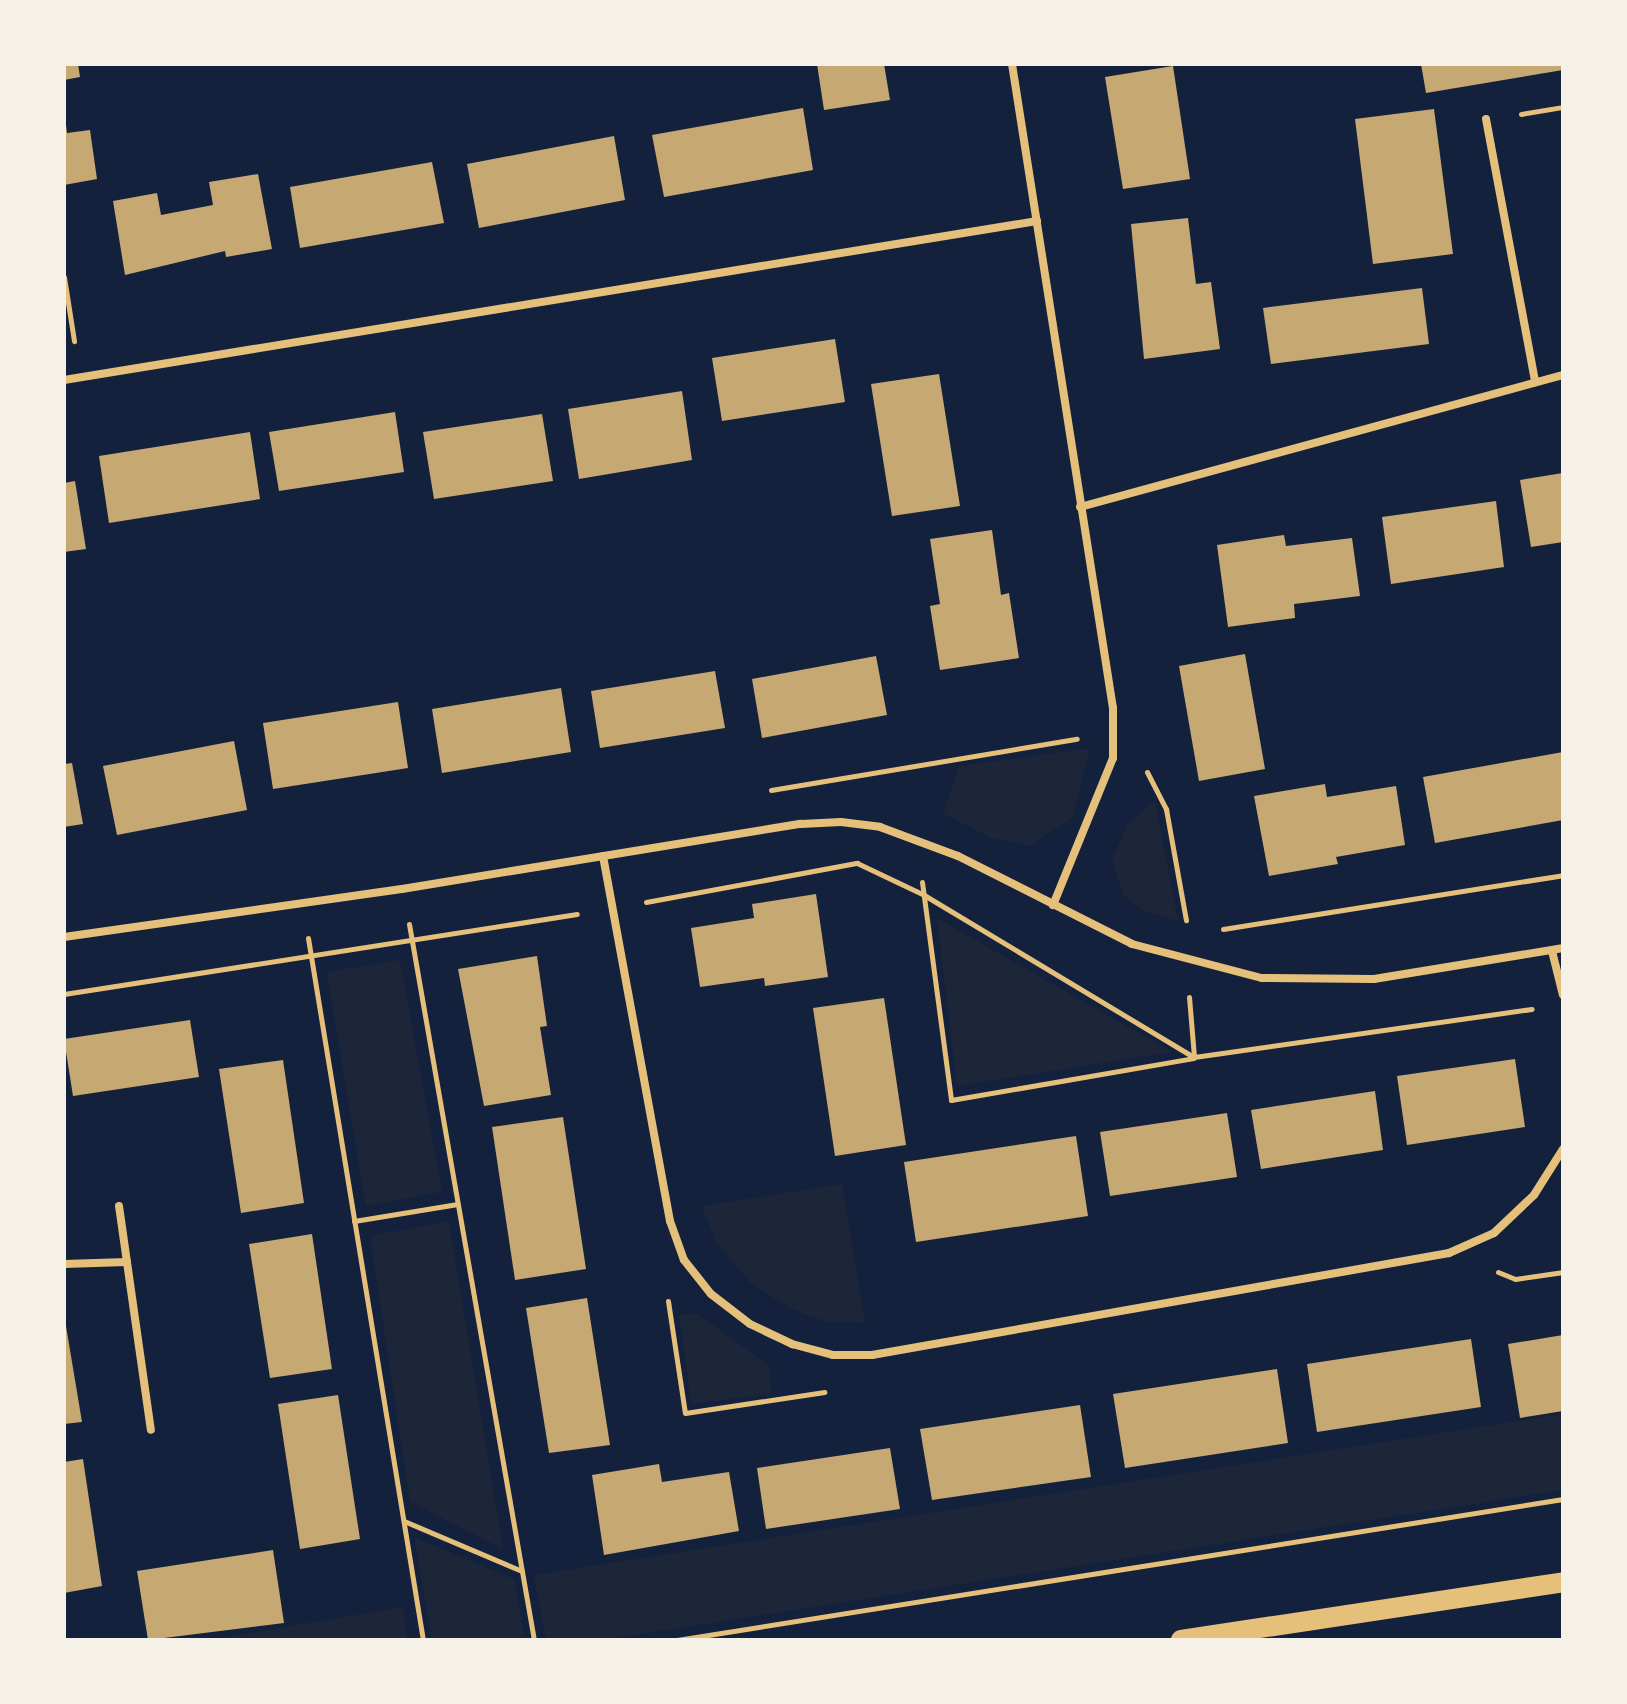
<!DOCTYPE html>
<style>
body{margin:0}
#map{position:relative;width:1627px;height:1704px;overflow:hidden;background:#14213d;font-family:Raleway,sans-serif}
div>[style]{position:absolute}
.green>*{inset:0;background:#1d2539}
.building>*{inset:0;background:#c6a872}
.path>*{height:5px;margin:-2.5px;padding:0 2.5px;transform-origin:2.5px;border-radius:2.5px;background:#e5c07b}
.minor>*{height:8px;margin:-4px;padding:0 4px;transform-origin:4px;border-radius:4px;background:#e5c07b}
.primary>*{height:20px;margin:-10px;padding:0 10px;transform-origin:10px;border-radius:10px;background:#e5c07b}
span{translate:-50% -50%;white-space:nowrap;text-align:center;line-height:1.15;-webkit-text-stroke:7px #f6f1e7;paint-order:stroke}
.frame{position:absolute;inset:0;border:66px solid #f6f1e7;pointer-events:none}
</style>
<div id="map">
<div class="green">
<i style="clip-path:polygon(1090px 748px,1073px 817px,1029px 846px,991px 838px,943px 813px,959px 766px)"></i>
<i style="clip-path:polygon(1155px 801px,1178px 921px,1144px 911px,1124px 896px,1112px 860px,1127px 825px)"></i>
<i style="clip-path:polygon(937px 918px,1172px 1052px,957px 1086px)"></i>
<i style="clip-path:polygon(400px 960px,442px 1192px,366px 1206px,327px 972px)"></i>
<i style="clip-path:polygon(842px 1184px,865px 1323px,827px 1322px,792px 1309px,751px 1284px,717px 1243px,701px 1206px)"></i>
<i style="clip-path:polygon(449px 1221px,503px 1549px,410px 1502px,370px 1236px)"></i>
<i style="clip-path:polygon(697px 1314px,769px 1365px,771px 1394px,691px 1404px,679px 1315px)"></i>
<i style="clip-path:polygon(1563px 1414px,1563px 1490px,602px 1640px,546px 1640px,534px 1575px)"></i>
<i style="clip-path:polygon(414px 1537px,514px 1579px,525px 1640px,432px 1640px)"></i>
<i style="clip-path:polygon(403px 1607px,407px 1640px,208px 1640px)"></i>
</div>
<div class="building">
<i style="clip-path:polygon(64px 64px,78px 64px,80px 77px,64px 80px)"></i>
<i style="clip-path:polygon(817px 64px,884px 64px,890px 100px,824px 110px)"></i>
<i style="clip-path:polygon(1421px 64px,1563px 64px,1563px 70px,1426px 93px)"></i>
<i style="clip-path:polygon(1173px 66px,1190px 179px,1123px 189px,1105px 77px)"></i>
<i style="clip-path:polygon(803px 108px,813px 170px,664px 197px,652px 135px)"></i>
<i style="clip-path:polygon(1434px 109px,1453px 254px,1373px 264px,1355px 119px)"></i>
<i style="clip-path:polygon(66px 125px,67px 133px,90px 130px,97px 179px,64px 185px)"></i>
<i style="clip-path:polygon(614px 136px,625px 200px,479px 228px,467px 164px)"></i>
<i style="clip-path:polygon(432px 162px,444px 223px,300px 248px,290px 187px)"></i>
<i style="clip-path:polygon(258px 174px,272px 249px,226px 257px,225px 251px,125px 275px,113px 201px,157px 193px,161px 215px,213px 205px,209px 182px)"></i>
<i style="clip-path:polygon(1188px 218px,1196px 284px,1211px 282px,1220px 349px,1144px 359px,1131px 224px)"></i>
<i style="clip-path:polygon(1422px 288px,1429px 344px,1271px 364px,1263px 308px)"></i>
<i style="clip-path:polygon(835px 339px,845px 402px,722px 421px,712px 358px)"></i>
<i style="clip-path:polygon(939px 374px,960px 506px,892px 516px,871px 384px)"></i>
<i style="clip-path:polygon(682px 391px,692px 460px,579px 479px,568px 409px)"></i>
<i style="clip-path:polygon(395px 412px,404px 472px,279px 491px,269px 432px)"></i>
<i style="clip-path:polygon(542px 414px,553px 481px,434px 499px,423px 432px)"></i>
<i style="clip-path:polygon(250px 432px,260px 499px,109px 523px,99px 456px)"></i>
<i style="clip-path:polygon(1563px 473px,1563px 542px,1531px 547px,1520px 480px)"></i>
<i style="clip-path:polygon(75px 481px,86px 549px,64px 552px,64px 483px)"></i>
<i style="clip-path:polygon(1496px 501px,1504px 567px,1391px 584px,1382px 517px)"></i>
<i style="clip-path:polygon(992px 530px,1001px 595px,1009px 593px,1019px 658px,940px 670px,930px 606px,940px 604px,930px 539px)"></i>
<i style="clip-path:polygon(1284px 535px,1286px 546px,1352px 538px,1360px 596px,1294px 604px,1295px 618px,1228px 627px,1217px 545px)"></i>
<i style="clip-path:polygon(1245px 654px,1265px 769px,1199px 781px,1179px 666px)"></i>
<i style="clip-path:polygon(876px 656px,887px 715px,762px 738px,752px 679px)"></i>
<i style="clip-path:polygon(715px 671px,725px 728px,600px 748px,591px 691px)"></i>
<i style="clip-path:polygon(561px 688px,571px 752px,442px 773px,432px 709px)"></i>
<i style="clip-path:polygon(398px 702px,408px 768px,273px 789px,263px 723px)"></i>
<i style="clip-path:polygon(234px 741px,247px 810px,117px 835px,103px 766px)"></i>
<i style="clip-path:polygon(1563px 752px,1563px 820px,1435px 843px,1423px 777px)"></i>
<i style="clip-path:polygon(72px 763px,83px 824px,64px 827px,64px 764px)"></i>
<i style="clip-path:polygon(1325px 784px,1327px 797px,1396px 786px,1405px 845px,1336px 857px,1338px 864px,1269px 876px,1254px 796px)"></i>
<i style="clip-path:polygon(816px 894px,828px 977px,765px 986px,764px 978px,700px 987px,691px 928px,754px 918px,752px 904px)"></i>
<i style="clip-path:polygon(537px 956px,547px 1026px,540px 1027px,551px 1095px,484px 1106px,458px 969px)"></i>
<i style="clip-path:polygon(884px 998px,906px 1145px,835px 1156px,813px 1008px)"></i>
<i style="clip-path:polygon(190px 1020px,199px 1077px,73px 1096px,64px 1039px)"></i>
<i style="clip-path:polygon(1515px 1059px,1525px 1127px,1407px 1145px,1397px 1076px)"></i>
<i style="clip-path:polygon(283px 1060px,304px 1203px,241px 1213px,219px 1069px)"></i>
<i style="clip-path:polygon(1375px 1091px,1383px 1150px,1261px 1169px,1251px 1110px)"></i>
<i style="clip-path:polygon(1227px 1113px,1237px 1177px,1110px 1196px,1100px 1132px)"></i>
<i style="clip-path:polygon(563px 1117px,586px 1269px,515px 1280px,492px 1127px)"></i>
<i style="clip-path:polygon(1076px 1136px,1088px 1216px,916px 1242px,904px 1162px)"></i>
<i style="clip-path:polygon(312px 1234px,332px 1369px,270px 1378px,249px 1244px)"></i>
<i style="clip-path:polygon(587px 1298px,610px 1445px,549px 1453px,526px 1308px)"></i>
<i style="clip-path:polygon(64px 1314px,82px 1422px,64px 1424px)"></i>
<i style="clip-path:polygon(1563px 1335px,1563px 1411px,1520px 1418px,1508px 1344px)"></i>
<i style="clip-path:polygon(1471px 1339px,1481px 1407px,1317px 1432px,1307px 1364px)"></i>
<i style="clip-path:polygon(1277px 1369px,1288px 1443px,1125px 1468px,1113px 1394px)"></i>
<i style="clip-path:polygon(338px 1395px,360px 1539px,300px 1549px,278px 1404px)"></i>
<i style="clip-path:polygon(1080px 1405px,1091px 1477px,932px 1500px,920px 1429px)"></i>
<i style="clip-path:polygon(890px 1448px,900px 1509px,766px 1529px,757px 1468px)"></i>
<i style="clip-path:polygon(83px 1459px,102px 1586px,64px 1593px,64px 1462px)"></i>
<i style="clip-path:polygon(659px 1464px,662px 1482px,729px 1472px,739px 1531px,604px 1555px,592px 1475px)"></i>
<i style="clip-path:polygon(273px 1550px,284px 1623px,148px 1640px,137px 1571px)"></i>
</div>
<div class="path">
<i style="left:1521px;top:114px;width:43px;rotate:-9.5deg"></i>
<i style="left:64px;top:277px;width:65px;rotate:81.1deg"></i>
<i style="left:1147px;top:772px;width:42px;rotate:62.8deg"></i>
<i style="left:1166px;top:809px;width:113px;rotate:79.8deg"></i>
<i style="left:771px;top:790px;width:310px;rotate:-9.5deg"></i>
<i style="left:922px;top:882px;width:220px;rotate:82.4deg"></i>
<i style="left:951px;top:1100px;width:246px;rotate:-9.8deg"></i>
<i style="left:646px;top:902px;width:215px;rotate:-10.5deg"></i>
<i style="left:857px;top:863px;width:74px;rotate:25.5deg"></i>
<i style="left:924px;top:895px;width:315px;rotate:31deg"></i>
<i style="left:409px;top:924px;width:727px;rotate:80.1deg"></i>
<i style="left:1223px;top:929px;width:344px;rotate:-9deg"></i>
<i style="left:308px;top:938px;width:711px;rotate:80.7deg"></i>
<i style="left:64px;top:994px;width:519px;rotate:-8.86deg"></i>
<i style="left:1189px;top:997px;width:60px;rotate:85.2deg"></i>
<i style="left:1194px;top:1057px;width:341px;rotate:-8.1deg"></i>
<i style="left:354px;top:1221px;width:105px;rotate:-9.3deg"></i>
<i style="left:1498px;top:1272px;width:18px;rotate:22deg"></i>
<i style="left:1515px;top:1279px;width:49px;rotate:-8.3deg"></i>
<i style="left:668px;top:1301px;width:113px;rotate:81.4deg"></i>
<i style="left:685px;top:1413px;width:141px;rotate:-8.6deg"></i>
<i style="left:404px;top:1521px;width:128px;rotate:23deg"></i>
<i style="left:677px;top:1640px;width:897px;rotate:-9.04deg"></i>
</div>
<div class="minor">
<i style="left:1012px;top:64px;width:652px;rotate:81.09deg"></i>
<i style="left:1113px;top:708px;width:50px;rotate:90deg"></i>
<i style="left:1113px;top:758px;width:159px;rotate:112.2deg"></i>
<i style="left:1486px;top:119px;width:268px;rotate:79.4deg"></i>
<i style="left:64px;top:380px;width:986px;rotate:-9.28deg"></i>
<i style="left:1080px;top:507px;width:501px;rotate:-15.29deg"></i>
<i style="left:603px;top:856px;width:371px;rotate:79.6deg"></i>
<i style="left:670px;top:1221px;width:41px;rotate:70.3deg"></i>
<i style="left:684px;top:1260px;width:43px;rotate:51.5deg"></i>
<i style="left:711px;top:1294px;width:49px;rotate:37.6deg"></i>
<i style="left:750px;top:1324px;width:47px;rotate:25.5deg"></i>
<i style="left:792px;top:1344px;width:42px;rotate:15deg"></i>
<i style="left:833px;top:1355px;width:39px"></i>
<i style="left:872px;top:1355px;width:586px;rotate:-10.02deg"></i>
<i style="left:1449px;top:1253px;width:49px;rotate:-24deg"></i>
<i style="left:1494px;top:1233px;width:55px;rotate:-43.5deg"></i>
<i style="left:1534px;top:1195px;width:54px;rotate:-57.8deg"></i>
<i style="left:64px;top:937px;width:341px;rotate:-8.1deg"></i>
<i style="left:402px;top:889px;width:404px;rotate:-9.3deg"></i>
<i style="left:801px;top:824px;width:40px;rotate:-2.9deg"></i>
<i style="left:841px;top:822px;width:39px;rotate:7deg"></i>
<i style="left:880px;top:827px;width:83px;rotate:20.4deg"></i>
<i style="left:958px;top:856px;width:195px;rotate:26.8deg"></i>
<i style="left:1132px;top:944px;width:134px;rotate:14.7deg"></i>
<i style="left:1262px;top:978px;width:112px;rotate:0.5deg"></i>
<i style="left:1374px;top:979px;width:192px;rotate:-9.3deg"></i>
<i style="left:1552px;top:951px;width:45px;rotate:76deg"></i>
<i style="left:119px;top:1206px;width:226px;rotate:81.9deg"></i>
<i style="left:64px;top:1264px;width:63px;rotate:-1.8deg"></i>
</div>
<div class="primary">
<i style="left:1181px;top:1640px;width:386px;rotate:-8.6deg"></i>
</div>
<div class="frame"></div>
</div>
